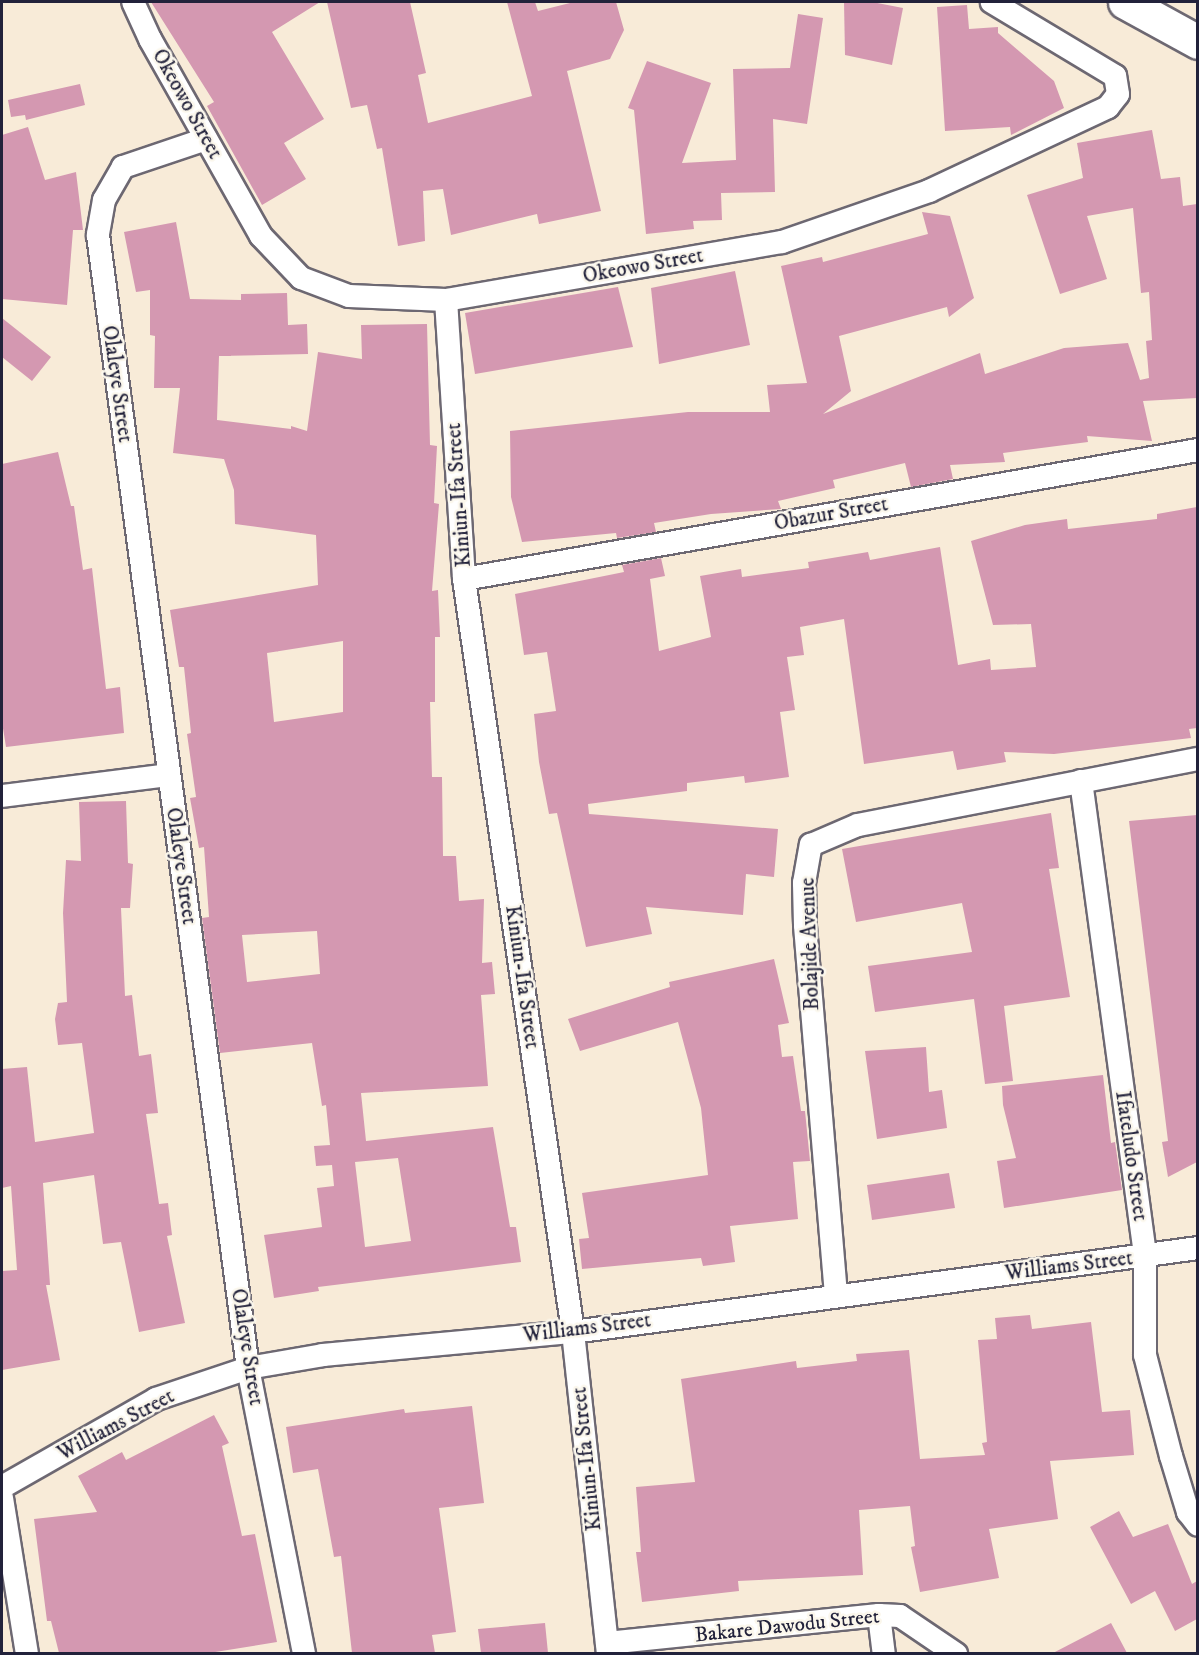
<!DOCTYPE html>
<style>
body{margin:0}
#map{position:relative;width:1199px;height:1655px;overflow:hidden;background:#f8ebd8;font-family:"IM FELL DW Pica",serif}
div>[style]{position:absolute}
.building>*{inset:0;background:#d498b1}
.roads{filter:drop-shadow(2px 0 #6d6872) drop-shadow(-2px 0 #6d6872) drop-shadow(0 2px #6d6872) drop-shadow(0 -2px #6d6872)}
.minor>*{height:22px;margin:-11px;padding:0 11px;transform-origin:11px;border-radius:11px;background:#fff}
.motorway>*{height:33px;margin:-16.5px;padding:0 16.5px;transform-origin:16.5px;border-radius:16.5px;background:#fff}
span{translate:-50% -50%;white-space:nowrap;text-align:center;line-height:1.15;-webkit-text-stroke:5px #fbf7ec;paint-order:stroke}
.street-label{font-size:21px;color:#22223b}
.frame{position:absolute;inset:0;border:3px solid #22223b;pointer-events:none}
</style>
<div id="map">
<div class="building">
<i style="clip-path:polygon(151px 2px,320px 2px,272px 32px,324px 119px,284px 143px,306px 179px,262px 205px,207px 106px,214px 102px)"></i>
<i style="clip-path:polygon(327px 2px,410px 2px,426px 73px,418px 75px,428px 123px,532px 96px,507px 2px,535px 2px,538px 11px,574px 2px,616px 2px,624px 30px,610px 59px,567px 71px,601px 211px,539px 224px,537px 214px,451px 235px,443px 189px,423px 191px,425px 241px,398px 246px,382px 148px,377px 149px,367px 105px,351px 108px)"></i>
<i style="clip-path:polygon(844px 2px,872px 2px,903px 8px,892px 65px,845px 55px)"></i>
<i style="clip-path:polygon(967px 5px,969px 29px,998px 27px,998px 33px,1054px 81px,1064px 108px,1011px 135px,1010px 127px,945px 131px,937px 7px)"></i>
<i style="clip-path:polygon(798px 14px,823px 18px,807px 124px,773px 119px,775px 192px,721px 193px,722px 220px,693px 221px,694px 229px,646px 234px,634px 110px,628px 108px,647px 61px,711px 83px,682px 163px,736px 160px,733px 69px,790px 68px)"></i>
<i style="clip-path:polygon(80px 84px,85px 105px,26px 120px,25px 115px,11px 117px,8px 100px)"></i>
<i style="clip-path:polygon(28px 127px,45px 180px,76px 172px,83px 230px,73px 230px,67px 305px,2px 299px,2px 135px)"></i>
<i style="clip-path:polygon(1152px 130px,1161px 179px,1180px 177px,1183px 206px,1197px 204px,1197px 398px,1143px 401px,1152px 441px,1087px 436px,1088px 442px,1003px 453px,1005px 462px,950px 465px,953px 479px,911px 487px,905px 463px,833px 480px,835px 488px,778px 501px,781px 509px,711px 514px,654px 523px,656px 532px,617px 538px,616px 533px,522px 542px,511px 497px,510px 431px,688px 412px,770px 412px,767px 385px,807px 383px,781px 266px,822px 257px,823px 262px,928px 234px,922px 212px,950px 216px,974px 298px,949px 317px,947px 307px,839px 336px,851px 391px,823px 414px,980px 353px,985px 374px,1064px 348px,1128px 343px,1140px 380px,1149px 378px,1146px 341px,1152px 340px,1149px 292px,1141px 293px,1133px 208px,1087px 216px,1107px 279px,1060px 294px,1027px 195px,1083px 178px,1077px 143px)"></i>
<i style="clip-path:polygon(evenodd,176px 222px,190px 299px,241px 300px,241px 294px,287px 293px,288px 325px,307px 324px,308px 354px,219px 356px,217px 420px,291px 429px,291px 426px,307px 431px,318px 352px,362px 359px,361px 325px,427px 324px,430px 445px,437px 446px,434px 503px,439px 504px,432px 591px,438px 590px,440px 637px,435px 637px,435px 702px,430px 702px,432px 777px,442px 777px,443px 856px,456px 856px,459px 901px,484px 899px,482px 963px,492px 962px,495px 994px,481px 995px,488px 1086px,361px 1093px,366px 1141px,493px 1127px,510px 1227px,516px 1227px,521px 1262px,318px 1287px,319px 1291px,274px 1298px,264px 1235px,322px 1227px,317px 1188px,334px 1186px,332px 1165px,316px 1166px,314px 1146px,330px 1145px,326px 1105px,322px 1106px,312px 1043px,220px 1053px,202px 918px,209px 917px,204px 847px,199px 848px,190px 798px,196px 797px,187px 734px,191px 733px,184px 667px,179px 667px,170px 610px,318px 585px,316px 535px,235px 524px,234px 490px,224px 459px,173px 453px,180px 388px,154px 388px,155px 336px,150px 335px,150px 290px,136px 292px,124px 232px,176px 222px,343px 641px,343px 712px,274px 722px,267px 653px,343px 641px,176px 222px,317px 931px,320px 974px,247px 982px,242px 935px,317px 931px,176px 222px,398px 1158px,411px 1241px,365px 1247px,355px 1162px,398px 1158px)"></i>
<i style="clip-path:polygon(735px 271px,750px 345px,659px 364px,651px 288px)"></i>
<i style="clip-path:polygon(618px 287px,633px 347px,475px 374px,465px 313px)"></i>
<i style="clip-path:polygon(2px 318px,51px 357px,32px 381px,2px 357px)"></i>
<i style="clip-path:polygon(58px 452px,71px 506px,74px 506px,83px 570px,92px 568px,106px 689px,120px 687px,124px 733px,6px 747px,2px 722px,2px 464px)"></i>
<i style="clip-path:polygon(1197px 507px,1197px 728px,1189px 729px,1191px 738px,1054px 754px,1004px 752px,1006px 762px,957px 770px,953px 751px,864px 764px,844px 619px,800px 627px,804px 655px,787px 657px,795px 710px,780px 712px,789px 777px,745px 783px,744px 776px,687px 783px,687px 791px,588px 804px,589px 814px,778px 829px,774px 877px,746px 874px,743px 915px,646px 907px,652px 934px,586px 947px,557px 813px,549px 814px,539px 762px,534px 714px,556px 711px,547px 652px,524px 655px,515px 594px,624px 572px,622px 565px,661px 558px,665px 576px,650px 579px,659px 651px,711px 637px,700px 576px,741px 569px,742px 577px,809px 568px,808px 562px,868px 552px,870px 560px,940px 547px,958px 665px,990px 659px,991px 670px,1036px 667px,1031px 624px,993px 625px,971px 541px,1025px 525px,1067px 519px,1068px 529px,1157px 519px,1157px 514px)"></i>
<i style="clip-path:polygon(126px 801px,128px 863px,133px 864px,130px 908px,121px 908px,125px 996px,132px 995px,139px 1056px,151px 1054px,158px 1113px,146px 1114px,159px 1204px,168px 1203px,172px 1235px,167px 1236px,185px 1323px,139px 1332px,121px 1242px,103px 1244px,94px 1175px,43px 1183px,50px 1285px,46px 1285px,60px 1360px,2px 1370px,2px 1271px,17px 1270px,11px 1186px,2px 1188px,2px 1069px,27px 1067px,35px 1142px,94px 1133px,82px 1043px,58px 1045px,55px 1019px,58px 1003px,67px 1002px,63px 913px,66px 860px,81px 861px,79px 802px)"></i>
<i style="clip-path:polygon(1051px 813px,1059px 868px,1049px 869px,1070px 997px,1004px 1006px,1013px 1081px,985px 1084px,974px 999px,875px 1012px,868px 966px,972px 952px,962px 903px,856px 922px,842px 849px)"></i>
<i style="clip-path:polygon(1197px 815px,1197px 1162px,1168px 1177px,1162px 1142px,1168px 1141px,1129px 821px)"></i>
<i style="clip-path:polygon(774px 959px,789px 1023px,778px 1025px,782px 1057px,793px 1056px,801px 1111px,805px 1111px,810px 1161px,793px 1162px,798px 1219px,730px 1226px,735px 1262px,703px 1266px,701px 1258px,582px 1269px,579px 1239px,589px 1238px,582px 1193px,708px 1175px,701px 1108px,678px 1022px,580px 1051px,568px 1019px,670px 987px,669px 982px)"></i>
<i style="clip-path:polygon(926px 1047px,929px 1092px,942px 1090px,947px 1128px,877px 1139px,865px 1051px)"></i>
<i style="clip-path:polygon(1103px 1075px,1111px 1143px,1115px 1142px,1122px 1190px,1004px 1208px,997px 1161px,1016px 1158px,1003px 1105px,1002px 1086px)"></i>
<i style="clip-path:polygon(949px 1173px,955px 1208px,872px 1220px,867px 1185px)"></i>
<i style="clip-path:polygon(1030px 1315px,1032px 1329px,1091px 1322px,1102px 1412px,1130px 1410px,1134px 1455px,1050px 1461px,1058px 1519px,989px 1529px,999px 1578px,920px 1592px,911px 1547px,915px 1546px,910px 1506px,859px 1510px,863px 1575px,738px 1581px,739px 1591px,642px 1602px,636px 1552px,641px 1552px,636px 1487px,695px 1482px,681px 1379px,796px 1361px,797px 1368px,857px 1361px,856px 1354px,909px 1350px,920px 1459px,985px 1455px,982px 1443px,987px 1442px,978px 1340px,997px 1339px,995px 1318px)"></i>
<i style="clip-path:polygon(472px 1406px,484px 1503px,439px 1508px,456px 1632px,432px 1635px,435px 1653px,352px 1653px,341px 1556px,334px 1557px,318px 1469px,293px 1473px,286px 1427px,404px 1409px,405px 1413px)"></i>
<i style="clip-path:polygon(214px 1415px,229px 1443px,222px 1446px,242px 1536px,255px 1534px,277px 1642px,209px 1653px,59px 1653px,51px 1621px,47px 1621px,34px 1519px,97px 1512px,78px 1476px,122px 1452px,126px 1460px)"></i>
<i style="clip-path:polygon(1119px 1511px,1133px 1537px,1168px 1524px,1192px 1584px,1197px 1581px,1197px 1619px,1175px 1631px,1155px 1591px,1131px 1604px,1090px 1527px)"></i>
<i style="clip-path:polygon(545px 1623px,548px 1653px,481px 1653px,478px 1629px)"></i>
<i style="clip-path:polygon(1111px 1623px,1127px 1653px,1053px 1653px)"></i>
</div>
<div class="roads">
<div class="minor">
<i style="left:133px;top:2px;width:41px;rotate:65.3deg"></i>
<i style="left:150px;top:39px;width:226px;rotate:60.6deg"></i>
<i style="left:261px;top:236px;width:58px;rotate:46.4deg"></i>
<i style="left:301px;top:278px;width:51px;rotate:20.6deg"></i>
<i style="left:349px;top:296px;width:97px;rotate:2.4deg"></i>
<i style="left:446px;top:300px;width:341px;rotate:-9.8deg"></i>
<i style="left:782px;top:242px;width:156px;rotate:-19.1deg"></i>
<i style="left:929px;top:191px;width:198px;rotate:-25.1deg"></i>
<i style="left:1108px;top:107px;width:16px;rotate:-52deg"></i>
<i style="left:1118px;top:94px;width:18px;rotate:-99deg"></i>
<i style="left:1115px;top:76px;width:144px;rotate:-149deg"></i>
<i style="left:206px;top:139px;width:88px;rotate:161.4deg"></i>
<i style="left:123px;top:167px;width:38px;rotate:120deg"></i>
<i style="left:104px;top:200px;width:36px;rotate:100deg"></i>
<i style="left:98px;top:235px;width:1143px;rotate:82.46deg"></i>
<i style="left:248px;top:1368px;width:291px;rotate:78.9deg"></i>
<i style="left:446px;top:300px;width:280px;rotate:86.3deg"></i>
<i style="left:464px;top:579px;width:761px;rotate:81.76deg"></i>
<i style="left:573px;top:1332px;width:324px;rotate:83.8deg"></i>
<i style="left:464px;top:579px;width:745px;rotate:-9.97deg"></i>
<i style="left:1081px;top:781px;width:479px;rotate:82.3deg"></i>
<i style="left:1145px;top:1256px;width:99px;rotate:90deg"></i>
<i style="left:1145px;top:1355px;width:104px;rotate:75.6deg"></i>
<i style="left:1171px;top:1456px;width:59px;rotate:73.1deg"></i>
<i style="left:1188px;top:1512px;width:16px;rotate:52deg"></i>
<i style="left:2px;top:796px;width:168px;rotate:-7.2deg"></i>
<i style="left:836px;top:1295px;width:371px;rotate:-94.8deg"></i>
<i style="left:805px;top:925px;width:42px;rotate:-91.4deg"></i>
<i style="left:804px;top:883px;width:39px;rotate:-80deg"></i>
<i style="left:811px;top:845px;width:51px;rotate:-23.1deg"></i>
<i style="left:858px;top:825px;width:346px;rotate:-11deg"></i>
<i style="left:2px;top:1487px;width:177px;rotate:-29.7deg"></i>
<i style="left:156px;top:1399px;width:97px;rotate:-18.6deg"></i>
<i style="left:248px;top:1368px;width:76px;rotate:-9.8deg"></i>
<i style="left:323px;top:1355px;width:251px;rotate:-5.3deg"></i>
<i style="left:573px;top:1332px;width:631px;rotate:-7.65deg"></i>
<i style="left:2px;top:1498px;width:158px;rotate:80.9deg"></i>
<i style="left:879px;top:1615px;width:39px;rotate:83deg"></i>
<i style="left:607px;top:1643px;width:273px;rotate:-5.9deg"></i>
<i style="left:879px;top:1615px;width:21px;rotate:3deg"></i>
<i style="left:900px;top:1616px;width:68px;rotate:34.2deg"></i>
</div>
<div class="motorway">
<i style="left:1125px;top:2px;width:83px;rotate:28.7deg"></i>
</div>
</div>
<div class="street-label">
<span style="left:187px;top:104px;rotate:61deg">Okeowo Street</span>
<span style="left:643px;top:266px;rotate:-10deg">Okeowo Street</span>
<span style="left:117px;top:384px;rotate:82deg">Olaleye Street</span>
<span style="left:459px;top:495px;rotate:-94deg">Kiniun-Ifa Street</span>
<span style="left:831px;top:514px;rotate:-10deg">Obazur Street</span>
<span style="left:181px;top:866px;rotate:82deg">Olaleye Street</span>
<span style="left:810px;top:944px;rotate:-92deg">Bolajide Avenue</span>
<span style="left:522px;top:977px;rotate:82deg">Kiniun-Ifa Street</span>
<span style="left:1131px;top:1156px;rotate:82deg">Ifateludo Street</span>
<span style="left:1069px;top:1266px;rotate:-7deg">Williams Street</span>
<span style="left:587px;top:1328px;rotate:-7deg">Williams Street</span>
<span style="left:247px;top:1347px;rotate:81deg">Olaleye Street</span>
<span style="left:116px;top:1425px;rotate:-28deg">Williams Street</span>
<span style="left:587px;top:1459px;rotate:-96deg">Kiniun-Ifa Street</span>
<span style="left:787px;top:1626px;rotate:-6deg">Bakare Dawodu Street</span>
</div>
<div class="frame"></div>
</div>
